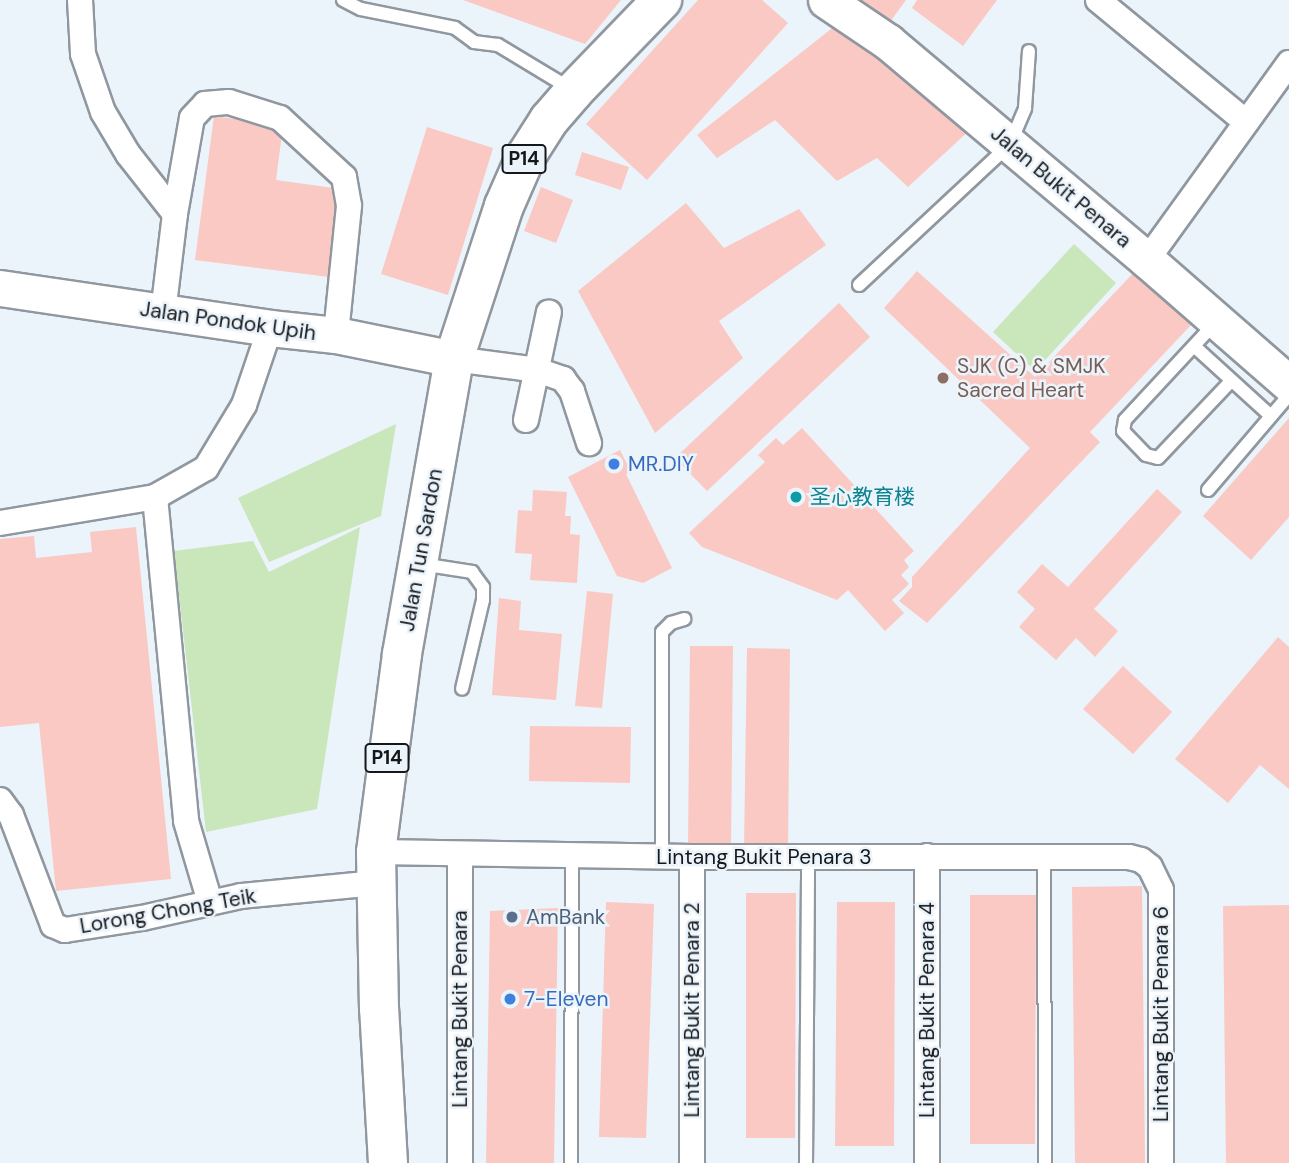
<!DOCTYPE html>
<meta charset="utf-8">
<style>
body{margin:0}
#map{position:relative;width:1289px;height:1163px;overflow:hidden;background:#ebf3fb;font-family:"DM Sans","Noto Sans SC",sans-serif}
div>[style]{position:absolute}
.green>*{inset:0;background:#cae6bb}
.building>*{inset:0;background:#fac9c4}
.roads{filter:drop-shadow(2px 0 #90979f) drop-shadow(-2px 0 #90979f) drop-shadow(0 2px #90979f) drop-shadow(0 -2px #90979f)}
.lane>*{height:12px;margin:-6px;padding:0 6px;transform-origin:6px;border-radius:6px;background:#fff}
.street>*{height:24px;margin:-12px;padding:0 12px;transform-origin:12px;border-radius:12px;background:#fff}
.secondary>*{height:35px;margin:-17.5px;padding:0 17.5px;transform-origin:17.5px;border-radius:17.5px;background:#fff}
.primary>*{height:38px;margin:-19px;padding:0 19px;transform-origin:19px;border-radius:19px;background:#fff}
.dots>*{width:19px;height:19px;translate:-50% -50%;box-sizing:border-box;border:4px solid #ebf3fb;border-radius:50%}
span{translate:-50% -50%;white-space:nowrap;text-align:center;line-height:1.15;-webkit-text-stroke:5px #ebf3fb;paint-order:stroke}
.shield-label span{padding:2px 5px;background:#ebf3fb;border:2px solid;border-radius:5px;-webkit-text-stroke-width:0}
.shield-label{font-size:19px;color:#15181b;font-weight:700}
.street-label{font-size:21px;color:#15181b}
.education-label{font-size:21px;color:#785e54}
.left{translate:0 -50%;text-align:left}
.shop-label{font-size:21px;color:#366cbe}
.culture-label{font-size:21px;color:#0d838f}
.service-label{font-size:21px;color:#4e5e75}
</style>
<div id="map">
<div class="green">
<i style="clip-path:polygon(1074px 244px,1116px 283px,1035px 371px,993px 332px)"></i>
<i style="clip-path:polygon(396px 424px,381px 516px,269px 562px,238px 498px)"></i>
<i style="clip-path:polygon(360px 527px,317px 809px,206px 832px,174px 551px,253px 541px,269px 572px)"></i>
</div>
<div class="building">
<i style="clip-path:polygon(463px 0,621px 0,585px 44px)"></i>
<i style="clip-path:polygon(698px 0,762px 0,788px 23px,647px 180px,586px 124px)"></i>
<i style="clip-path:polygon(853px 0,906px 0,887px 26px)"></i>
<i style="clip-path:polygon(917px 0,997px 0,963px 46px,912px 8px)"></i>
<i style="clip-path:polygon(845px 18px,972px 128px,908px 187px,877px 158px,837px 181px,775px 120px,717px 158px,697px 135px)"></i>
<i style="clip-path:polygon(214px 116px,283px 126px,276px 180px,341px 189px,329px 277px,195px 260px)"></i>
<i style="clip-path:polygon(427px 127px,493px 148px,448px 295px,381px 274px)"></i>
<i style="clip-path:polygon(582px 152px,629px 167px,621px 190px,575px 175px)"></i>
<i style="clip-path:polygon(541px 187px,573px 200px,556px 243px,524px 231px)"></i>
<i style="clip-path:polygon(686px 203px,724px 248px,799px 209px,826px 245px,719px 321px,743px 358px,655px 433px,578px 291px)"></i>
<i style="clip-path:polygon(1137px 269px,1192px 324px,1090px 432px,1100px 442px,927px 623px,899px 601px,912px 587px,912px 577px,1030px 448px,884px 308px,917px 271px,1035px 377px)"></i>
<i style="clip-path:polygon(839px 303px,870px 337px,707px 491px,675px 458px)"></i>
<i style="clip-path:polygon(1289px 418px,1289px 517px,1251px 560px,1203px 516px)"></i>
<i style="clip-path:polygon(802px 428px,914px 551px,904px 560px,909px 567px,901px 575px,909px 584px,892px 600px,904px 613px,885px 631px,848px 590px,837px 600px,702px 547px,689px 533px,765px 462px,758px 455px,776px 438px,783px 445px)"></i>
<i style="clip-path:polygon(620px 450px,631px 472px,626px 474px,672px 568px,643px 583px,617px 576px,568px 477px)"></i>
<i style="clip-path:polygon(1157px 489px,1182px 512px,1094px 609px,1118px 631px,1095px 657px,1076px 638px,1056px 660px,1019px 627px,1035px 609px,1017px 592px,1042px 564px,1068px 587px)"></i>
<i style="clip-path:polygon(533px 490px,567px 492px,565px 516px,571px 516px,570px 534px,580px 535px,577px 583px,530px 580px,532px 554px,515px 553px,518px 510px,532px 511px)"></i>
<i style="clip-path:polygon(136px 527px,171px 879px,56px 891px,39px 723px,0 727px,0 539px,34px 536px,36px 558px,92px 552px,90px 532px)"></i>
<i style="clip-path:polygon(587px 591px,613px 594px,602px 708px,575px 706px)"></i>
<i style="clip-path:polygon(499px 598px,521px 601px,519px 630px,562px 634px,556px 700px,492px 695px)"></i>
<i style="clip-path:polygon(1278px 637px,1289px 647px,1289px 789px,1260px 765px,1228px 803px,1175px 759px)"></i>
<i style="clip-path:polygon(690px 646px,733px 646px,731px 848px,688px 848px)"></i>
<i style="clip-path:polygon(747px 648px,790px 649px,788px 850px,744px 850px)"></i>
<i style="clip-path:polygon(1123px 666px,1172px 712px,1133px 754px,1083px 709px)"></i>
<i style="clip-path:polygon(530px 726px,631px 727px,630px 783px,529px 781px)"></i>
<i style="clip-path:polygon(1142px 886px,1145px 1163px,1075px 1163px,1072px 887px)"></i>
<i style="clip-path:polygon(746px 893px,796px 893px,795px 1138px,746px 1138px)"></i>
<i style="clip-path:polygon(970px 895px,1036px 895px,1035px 1144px,970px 1144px)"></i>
<i style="clip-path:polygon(606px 902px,654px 904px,646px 1138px,599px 1137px)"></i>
<i style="clip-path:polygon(837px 902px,895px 902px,894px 1146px,835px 1146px)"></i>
<i style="clip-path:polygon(1289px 905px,1289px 1163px,1226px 1163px,1223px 906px)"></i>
<i style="clip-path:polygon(558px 908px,554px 1163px,486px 1163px,490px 911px)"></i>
</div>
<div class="roads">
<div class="lane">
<i style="left:343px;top:0;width:20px;rotate:27deg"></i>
<i style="left:361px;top:9px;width:96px;rotate:11.4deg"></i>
<i style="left:455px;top:28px;width:24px;rotate:36deg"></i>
<i style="left:474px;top:42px;width:24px;rotate:7deg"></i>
<i style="left:498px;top:45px;width:85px;rotate:31.1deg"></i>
<i style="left:859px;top:285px;width:207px;rotate:-43deg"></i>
<i style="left:1010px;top:144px;width:39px;rotate:-67deg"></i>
<i style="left:1025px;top:108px;width:57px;rotate:-86deg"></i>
<i style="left:1216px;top:322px;width:134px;rotate:132.9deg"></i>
<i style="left:1125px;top:420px;width:11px;rotate:100deg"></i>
<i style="left:1123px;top:431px;width:33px;rotate:46deg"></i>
<i style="left:1146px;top:455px;width:12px;rotate:14deg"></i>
<i style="left:1158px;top:458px;width:106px;rotate:-46.5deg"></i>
<i style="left:1194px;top:346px;width:104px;rotate:42.3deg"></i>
<i style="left:1208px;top:490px;width:125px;rotate:-49.5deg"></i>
<i style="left:421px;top:564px;width:52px;rotate:8.9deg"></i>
<i style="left:472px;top:572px;width:19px;rotate:54deg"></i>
<i style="left:483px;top:587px;width:13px;rotate:90deg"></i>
<i style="left:483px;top:600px;width:91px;rotate:103.3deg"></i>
<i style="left:662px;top:857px;width:225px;rotate:-90deg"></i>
<i style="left:662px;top:632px;width:13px;rotate:-45deg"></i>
<i style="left:671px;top:623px;width:14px;rotate:-17deg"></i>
<i style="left:1044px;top:857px;width:306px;rotate:89.8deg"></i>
<i style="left:571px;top:1163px;width:307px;rotate:-89.8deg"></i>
<i style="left:806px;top:1163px;width:306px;rotate:-89.6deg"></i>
</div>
<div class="street">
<i style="left:80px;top:0;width:54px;rotate:86.8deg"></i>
<i style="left:83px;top:54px;width:61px;rotate:71deg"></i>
<i style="left:103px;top:112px;width:49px;rotate:59.2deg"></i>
<i style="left:128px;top:154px;width:76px;rotate:51.9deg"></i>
<i style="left:1098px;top:0;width:192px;rotate:39.5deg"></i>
<i style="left:1147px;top:260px;width:243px;rotate:-54.2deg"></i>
<i style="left:163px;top:313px;width:100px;rotate:-83.1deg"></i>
<i style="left:175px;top:214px;width:97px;rotate:-80deg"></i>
<i style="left:192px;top:118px;width:19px;rotate:-47deg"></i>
<i style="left:205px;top:104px;width:24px;rotate:-5deg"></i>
<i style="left:229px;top:102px;width:53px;rotate:17.4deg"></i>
<i style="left:280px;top:118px;width:87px;rotate:42.7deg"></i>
<i style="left:344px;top:177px;width:29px;rotate:80deg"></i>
<i style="left:349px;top:206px;width:130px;rotate:95.8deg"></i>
<i style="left:454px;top:359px;width:84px;rotate:7.5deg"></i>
<i style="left:537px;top:370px;width:28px;rotate:19deg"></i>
<i style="left:563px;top:379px;width:15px;rotate:53deg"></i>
<i style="left:572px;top:391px;width:55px;rotate:71.9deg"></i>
<i style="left:526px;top:420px;width:110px;rotate:-78deg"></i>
<i style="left:155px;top:497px;width:325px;rotate:84.5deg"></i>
<i style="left:186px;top:821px;width:84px;rotate:73.5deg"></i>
<i style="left:0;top:523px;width:157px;rotate:-9.5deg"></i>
<i style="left:155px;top:497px;width:59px;rotate:-29.6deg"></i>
<i style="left:206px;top:468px;width:74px;rotate:-58.9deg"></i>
<i style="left:244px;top:405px;width:81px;rotate:-71.3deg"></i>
<i style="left:0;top:800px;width:19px;rotate:54deg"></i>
<i style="left:11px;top:815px;width:118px;rotate:69.1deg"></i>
<i style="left:53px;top:925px;width:13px;rotate:23deg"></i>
<i style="left:65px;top:930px;width:78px;rotate:-8.9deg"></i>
<i style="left:142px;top:918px;width:101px;rotate:-12.5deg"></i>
<i style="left:241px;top:896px;width:137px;rotate:-5.5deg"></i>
<i style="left:376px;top:852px;width:316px;rotate:0.9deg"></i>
<i style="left:692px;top:857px;width:437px"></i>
<i style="left:1129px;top:857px;width:12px;rotate:14deg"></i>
<i style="left:1141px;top:860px;width:11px;rotate:38deg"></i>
<i style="left:1150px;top:867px;width:25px;rotate:64deg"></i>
<i style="left:1161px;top:890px;width:273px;rotate:90deg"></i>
<i style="left:460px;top:855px;width:308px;rotate:90deg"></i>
<i style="left:692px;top:857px;width:306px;rotate:90deg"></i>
<i style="left:927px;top:1163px;width:307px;rotate:-90deg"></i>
</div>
<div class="secondary">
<i style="left:826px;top:0;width:75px;rotate:34.1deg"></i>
<i style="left:888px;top:42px;width:339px;rotate:40.1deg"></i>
<i style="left:1147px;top:260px;width:189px;rotate:41.1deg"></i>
<i style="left:0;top:288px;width:273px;rotate:8.4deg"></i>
<i style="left:270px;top:328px;width:66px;rotate:6.1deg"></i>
<i style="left:336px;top:335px;width:120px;rotate:11.5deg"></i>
</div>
<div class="primary">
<i style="left:388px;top:1163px;width:154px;rotate:-93.3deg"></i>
<i style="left:379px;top:1009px;width:157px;rotate:-91.1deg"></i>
<i style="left:376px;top:852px;width:200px;rotate:-82.5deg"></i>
<i style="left:402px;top:654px;width:300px;rotate:-80deg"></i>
<i style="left:454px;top:359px;width:161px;rotate:-71.9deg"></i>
<i style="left:504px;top:206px;width:55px;rotate:-66.3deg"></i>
<i style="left:526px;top:156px;width:43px;rotate:-57.4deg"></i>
<i style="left:549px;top:120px;width:38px;rotate:-49deg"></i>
<i style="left:574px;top:91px;width:127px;rotate:-46deg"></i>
</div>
</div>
<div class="dots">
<i style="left:943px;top:378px;background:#8d6e63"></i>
<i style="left:614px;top:464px;background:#3f7fe0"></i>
<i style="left:796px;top:497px;background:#0f9aa8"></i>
<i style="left:512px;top:917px;background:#5c6f8a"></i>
<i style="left:510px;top:999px;background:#3f7fe0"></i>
</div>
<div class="shield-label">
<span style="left:524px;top:159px">P14</span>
<span style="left:387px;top:758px">P14</span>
</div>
<div class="street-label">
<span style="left:1061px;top:187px;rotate:40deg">Jalan Bukit Penara</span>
<span style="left:228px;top:321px;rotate:8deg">Jalan Pondok Upih</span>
<span style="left:421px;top:550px;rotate:-80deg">Jalan Tun Sardon</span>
<span style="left:764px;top:857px">Lintang Bukit Penara 3</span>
<span style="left:168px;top:911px;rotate:-10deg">Lorong Chong Teik</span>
<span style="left:460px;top:1009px;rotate:-90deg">Lintang Bukit Penara</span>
<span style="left:692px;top:1010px;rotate:-90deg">Lintang Bukit Penara 2</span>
<span style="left:927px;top:1010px;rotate:-90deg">Lintang Bukit Penara 4</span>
<span style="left:1161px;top:1014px;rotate:-90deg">Lintang Bukit Penara 6</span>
</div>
<div class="education-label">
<span class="left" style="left:957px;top:378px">SJK (C) &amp; SMJK<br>Sacred Heart</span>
</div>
<div class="shop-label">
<span class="left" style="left:628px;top:464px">MR.DIY</span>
<span class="left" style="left:524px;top:999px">7-Eleven</span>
</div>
<div class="culture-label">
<span class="left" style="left:810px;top:497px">圣心教育楼</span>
</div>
<div class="service-label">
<span class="left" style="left:526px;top:917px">AmBank</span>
</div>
</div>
